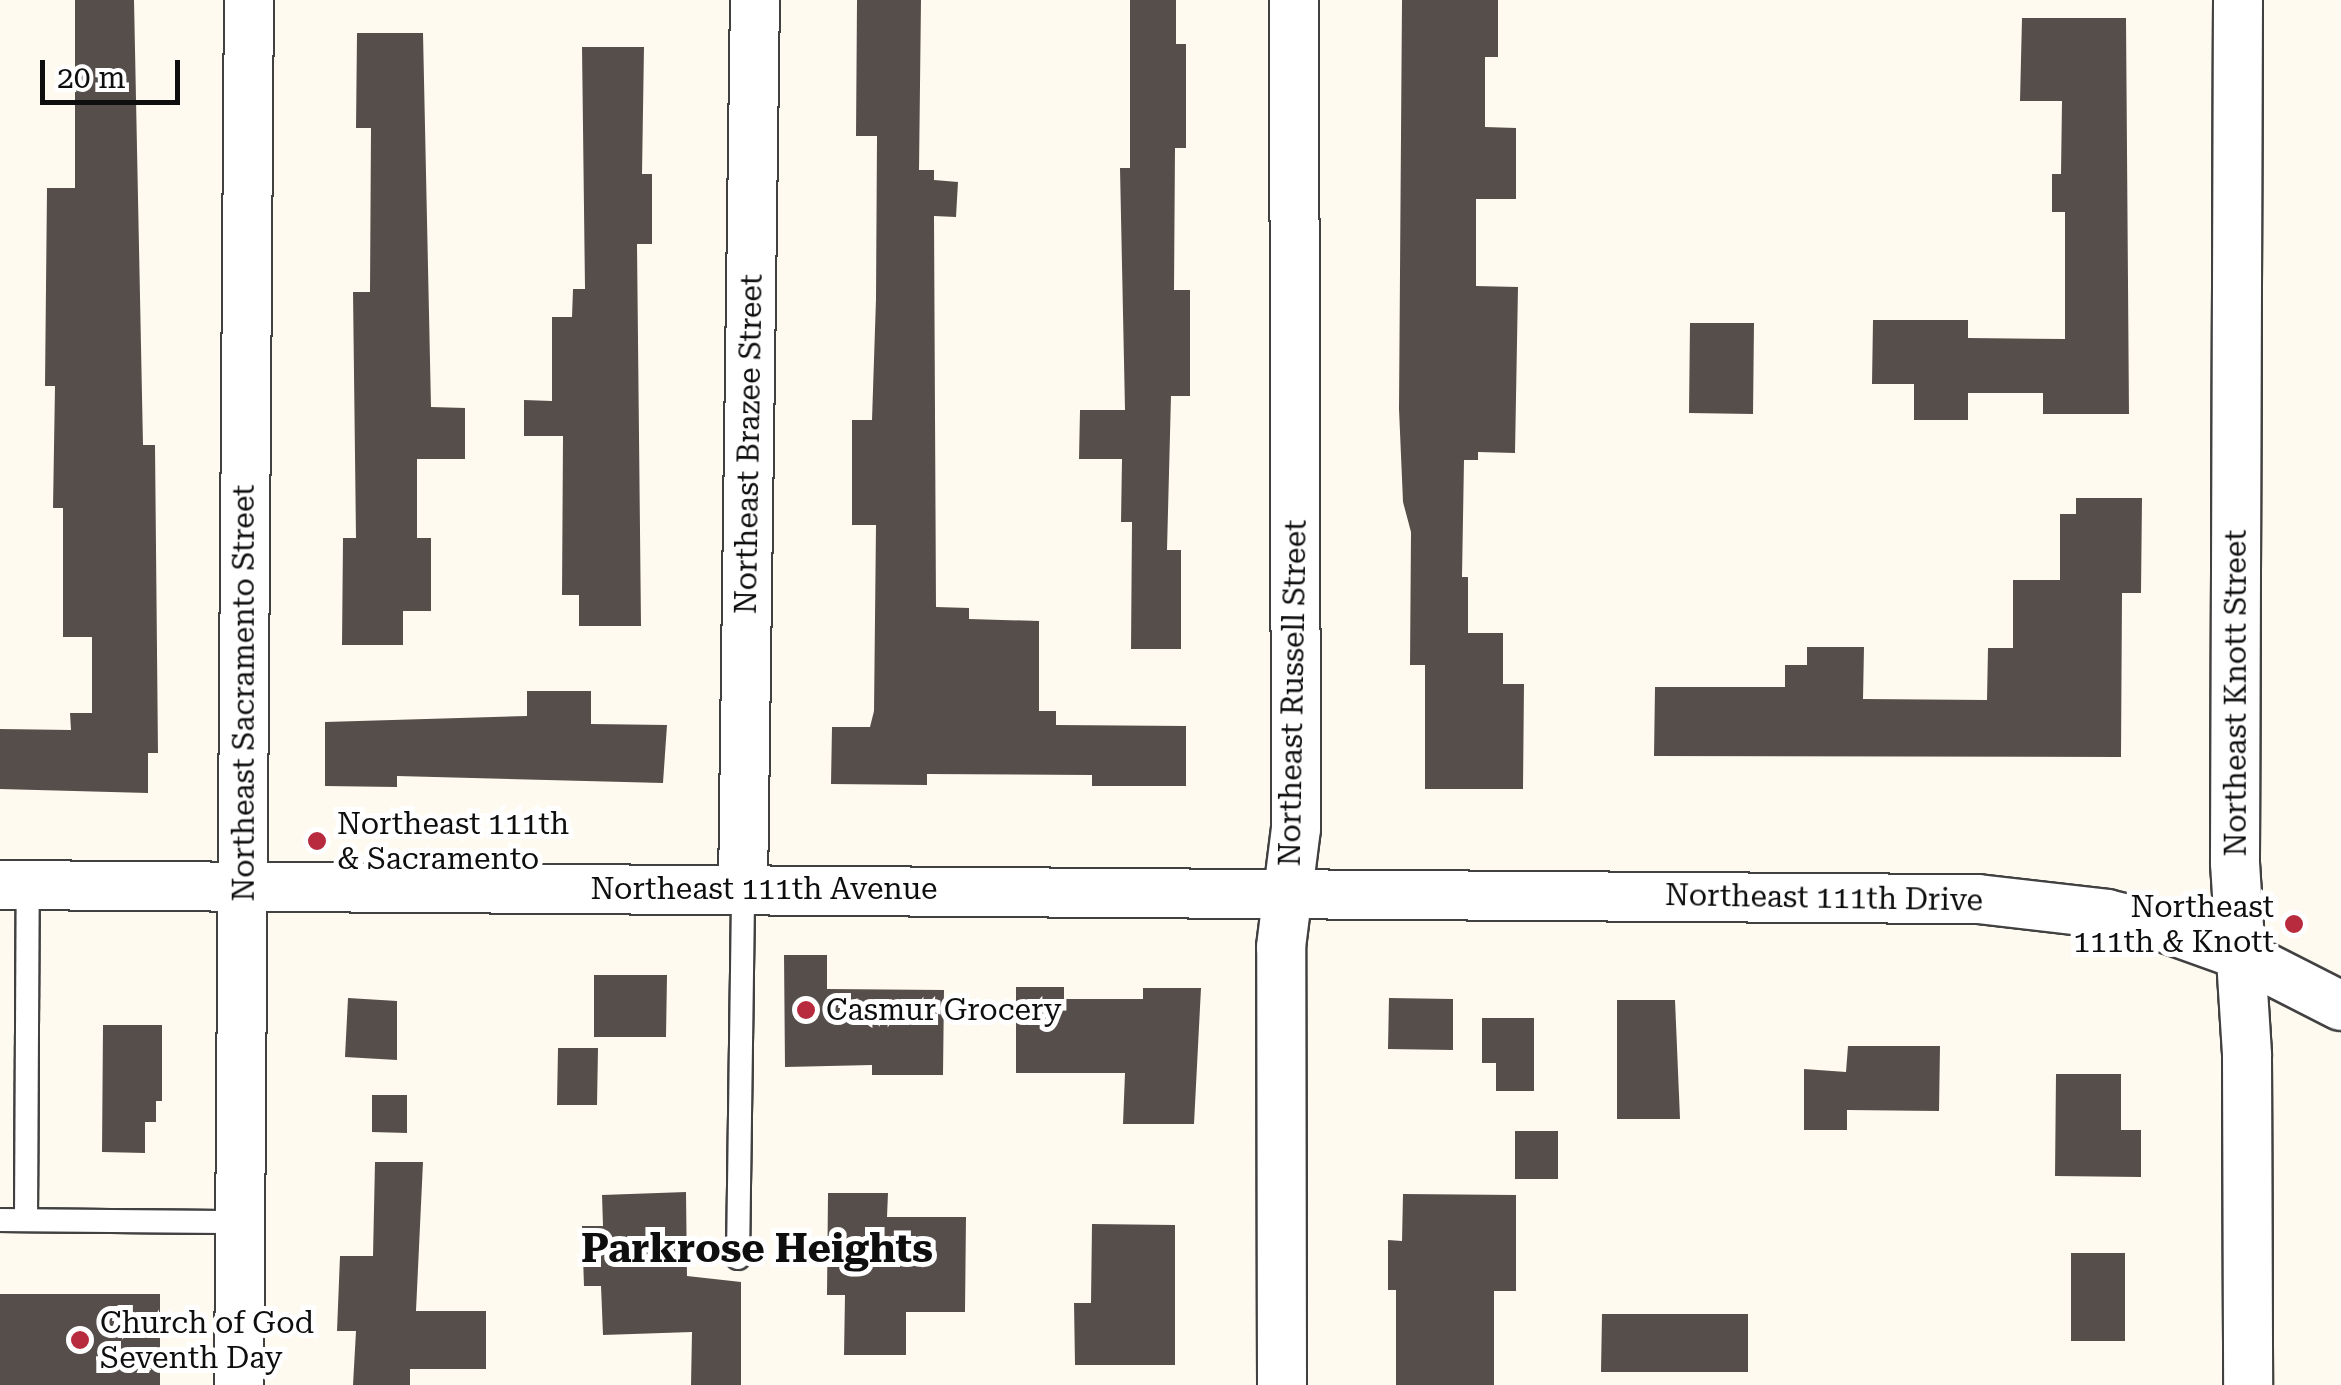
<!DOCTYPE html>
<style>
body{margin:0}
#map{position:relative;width:2341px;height:1385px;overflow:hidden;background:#fefaef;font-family:"Roboto Serif",serif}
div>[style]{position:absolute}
.building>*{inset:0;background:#564e4a}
.roads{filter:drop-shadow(2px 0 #414141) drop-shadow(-2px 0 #414141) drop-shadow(0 2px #414141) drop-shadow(0 -2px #414141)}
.lane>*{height:22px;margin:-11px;padding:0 11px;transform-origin:11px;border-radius:11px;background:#fff}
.street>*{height:48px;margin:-24px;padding:0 24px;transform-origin:24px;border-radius:24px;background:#fff}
.dots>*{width:28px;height:28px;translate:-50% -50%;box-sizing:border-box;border:5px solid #fff;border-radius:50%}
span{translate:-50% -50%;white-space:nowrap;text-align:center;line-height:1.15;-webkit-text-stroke:10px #fff;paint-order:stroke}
.street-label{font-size:30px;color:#0e0e0e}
.poi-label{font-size:30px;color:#0e0e0e}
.left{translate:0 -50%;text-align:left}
.right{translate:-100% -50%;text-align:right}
.district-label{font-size:40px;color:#0e0e0e;font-weight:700}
.scale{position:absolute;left:40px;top:60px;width:140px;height:45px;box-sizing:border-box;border:5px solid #0e0e0e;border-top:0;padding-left:12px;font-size:30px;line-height:35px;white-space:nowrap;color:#0e0e0e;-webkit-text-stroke:8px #fff;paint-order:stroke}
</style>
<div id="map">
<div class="building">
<i style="clip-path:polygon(75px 0,134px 0,143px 445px,155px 445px,158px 753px,148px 753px,148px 793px,0 789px,0 729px,71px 730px,70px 713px,92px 713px,92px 637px,63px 637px,63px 508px,53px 508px,55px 386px,45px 386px,47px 188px,75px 188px)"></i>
<i style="clip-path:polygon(857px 0,921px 0,919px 170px,934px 170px,934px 180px,958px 182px,956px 217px,934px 216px,936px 607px,969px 608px,969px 619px,1039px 621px,1039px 711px,1056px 711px,1056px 725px,1186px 726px,1186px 786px,1092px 786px,1092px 775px,927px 774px,927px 785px,831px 784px,832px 727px,870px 727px,874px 711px,876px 525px,852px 525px,852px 420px,872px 420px,876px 299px,877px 136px,856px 136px)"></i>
<i style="clip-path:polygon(1130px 0,1176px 0,1176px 44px,1186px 44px,1186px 148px,1175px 148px,1174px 290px,1190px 290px,1190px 396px,1171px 396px,1167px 550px,1181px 550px,1181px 649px,1131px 649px,1132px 522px,1121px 522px,1122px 459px,1079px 459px,1080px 410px,1125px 410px,1120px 168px,1130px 168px)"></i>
<i style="clip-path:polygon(1402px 0,1498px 0,1498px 57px,1485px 57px,1485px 127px,1516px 128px,1516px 199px,1476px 199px,1476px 286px,1518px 287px,1515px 453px,1478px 452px,1478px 460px,1464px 460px,1462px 577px,1468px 577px,1468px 633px,1503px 633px,1503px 684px,1524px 684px,1523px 789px,1425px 789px,1425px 665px,1410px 665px,1411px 532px,1403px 502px,1399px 409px)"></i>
<i style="clip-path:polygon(2022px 18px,2126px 18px,2129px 414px,2043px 414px,2043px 393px,1968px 393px,1968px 420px,1914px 420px,1914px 384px,1872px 384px,1873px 320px,1968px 320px,1968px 338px,2065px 339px,2065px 212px,2052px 212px,2052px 174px,2061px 174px,2062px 101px,2020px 101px)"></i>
<i style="clip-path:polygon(357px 33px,423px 33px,431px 407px,465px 408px,465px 459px,417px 459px,417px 538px,431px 538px,431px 611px,403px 611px,403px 645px,342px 645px,343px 538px,356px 538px,353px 292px,370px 292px,371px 128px,356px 128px)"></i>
<i style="clip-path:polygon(582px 47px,644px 47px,642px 174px,652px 174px,652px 244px,637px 244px,641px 626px,579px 626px,579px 595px,562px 595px,563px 436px,524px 436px,524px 400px,552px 401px,552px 317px,572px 317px,573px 289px,585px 289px)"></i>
<i style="clip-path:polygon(1690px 323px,1754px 323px,1753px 414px,1689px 413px)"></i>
<i style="clip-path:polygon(2076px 498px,2142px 498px,2141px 593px,2122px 593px,2121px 757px,1654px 756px,1655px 687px,1785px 687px,1785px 665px,1807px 665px,1807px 647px,1864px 647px,1863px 699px,1987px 700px,1988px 648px,2013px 648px,2013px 580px,2060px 580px,2060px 514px,2076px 514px)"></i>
<i style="clip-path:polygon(527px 691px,591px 691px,591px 724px,667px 725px,663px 783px,397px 776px,397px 787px,325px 786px,325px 722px,527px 716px)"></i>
<i style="clip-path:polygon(784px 955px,827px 955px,827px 989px,944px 990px,943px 1075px,872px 1075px,872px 1065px,785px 1067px)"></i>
<i style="clip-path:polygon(594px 975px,667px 975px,666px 1037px,594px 1037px)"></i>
<i style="clip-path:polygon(1016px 987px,1064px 987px,1064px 999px,1143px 999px,1143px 988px,1201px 988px,1194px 1124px,1123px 1124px,1125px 1073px,1016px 1073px)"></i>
<i style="clip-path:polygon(348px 998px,397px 1001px,397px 1060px,345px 1057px)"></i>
<i style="clip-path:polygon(1389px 998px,1453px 999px,1453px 1050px,1388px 1049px)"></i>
<i style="clip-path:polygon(1617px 1000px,1675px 1000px,1680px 1119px,1617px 1119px)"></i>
<i style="clip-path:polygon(1482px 1018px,1534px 1018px,1534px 1091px,1496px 1091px,1496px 1063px,1482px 1063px)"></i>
<i style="clip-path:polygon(103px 1025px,162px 1025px,162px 1101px,156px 1101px,156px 1122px,145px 1122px,145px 1153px,102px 1152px)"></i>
<i style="clip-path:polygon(1848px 1046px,1940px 1046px,1939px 1111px,1847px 1110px,1847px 1130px,1804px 1130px,1804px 1069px,1846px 1072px)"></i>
<i style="clip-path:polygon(558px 1048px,598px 1048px,597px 1105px,557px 1105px)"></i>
<i style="clip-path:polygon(2056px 1074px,2121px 1074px,2121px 1130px,2141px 1130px,2141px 1177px,2055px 1176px)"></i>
<i style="clip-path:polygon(372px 1095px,407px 1095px,407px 1133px,372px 1132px)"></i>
<i style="clip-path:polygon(1515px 1131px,1558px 1131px,1558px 1179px,1515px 1179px)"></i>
<i style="clip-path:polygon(375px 1162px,423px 1162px,416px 1311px,486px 1311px,486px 1369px,410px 1369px,410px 1385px,353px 1385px,356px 1331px,337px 1331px,340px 1256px,373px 1256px)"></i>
<i style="clip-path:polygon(686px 1192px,687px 1276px,741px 1282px,741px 1385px,691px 1385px,692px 1332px,603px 1335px,601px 1286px,584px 1286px,582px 1226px,603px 1226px,602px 1195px)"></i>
<i style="clip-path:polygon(828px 1193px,888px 1193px,887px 1217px,966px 1217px,965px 1312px,906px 1312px,906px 1355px,844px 1355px,845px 1295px,827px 1295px)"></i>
<i style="clip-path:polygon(1403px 1194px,1516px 1195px,1516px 1291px,1494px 1291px,1494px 1385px,1396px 1385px,1396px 1290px,1388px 1290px,1388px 1240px,1402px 1241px)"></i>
<i style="clip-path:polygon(1092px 1224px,1175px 1225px,1175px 1365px,1075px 1365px,1074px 1303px,1091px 1303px)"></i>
<i style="clip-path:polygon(2071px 1253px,2125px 1253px,2125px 1341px,2071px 1341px)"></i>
<i style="clip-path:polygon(0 1294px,160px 1294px,160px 1385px,0 1385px)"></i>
<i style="clip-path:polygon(1602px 1314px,1748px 1314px,1748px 1372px,1601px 1372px)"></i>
</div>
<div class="roads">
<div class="lane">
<i style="left:0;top:1220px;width:241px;rotate:0.5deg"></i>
<i style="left:26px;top:1220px;width:335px;rotate:-89.7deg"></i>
<i style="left:738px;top:1258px;width:370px;rotate:-89.2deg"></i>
</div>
<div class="street">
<i style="left:2238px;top:0;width:863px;rotate:90.2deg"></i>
<i style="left:2235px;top:863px;width:193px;rotate:86.4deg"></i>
<i style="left:2247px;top:1056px;width:329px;rotate:89.8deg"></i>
<i style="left:0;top:885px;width:1978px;rotate:0.41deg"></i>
<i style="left:1978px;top:899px;width:130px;rotate:6.6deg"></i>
<i style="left:2107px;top:914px;width:63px;rotate:13.8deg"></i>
<i style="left:2168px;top:929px;width:77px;rotate:19.6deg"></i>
<i style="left:2241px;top:955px;width:112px;rotate:27deg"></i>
<i style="left:743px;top:888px;width:888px;rotate:-89.23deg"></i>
<i style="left:239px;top:1385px;width:1385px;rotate:-89.59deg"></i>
<i style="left:1282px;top:1385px;width:438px;rotate:-90.1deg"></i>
<i style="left:1281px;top:947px;width:119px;rotate:-82.8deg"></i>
<i style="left:1296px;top:829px;width:829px;rotate:-90.14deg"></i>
</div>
</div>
<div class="dots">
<i style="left:317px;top:841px;background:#b82b3f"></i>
<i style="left:2294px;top:924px;background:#b82b3f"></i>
<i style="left:806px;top:1010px;background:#b82b3f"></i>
<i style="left:80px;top:1340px;background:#b82b3f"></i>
</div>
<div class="street-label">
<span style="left:749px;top:444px;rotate:-89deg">Northeast Brazee Street</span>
<span style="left:244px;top:693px;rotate:-90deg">Northeast Sacramento Street</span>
<span style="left:1293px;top:693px;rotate:-89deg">Northeast Russell Street</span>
<span style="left:2236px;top:693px;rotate:-90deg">Northeast Knott Street</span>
<span style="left:764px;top:889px">Northeast 111th Avenue</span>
<span style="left:1824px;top:898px;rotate:1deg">Northeast 111th Drive</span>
</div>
<div class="poi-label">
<span class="left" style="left:337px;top:841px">Northeast 111th<br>&amp; Sacramento</span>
<span class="right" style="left:2274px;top:924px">Northeast<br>111th &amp; Knott</span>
<span class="left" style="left:826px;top:1010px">Casmur Grocery</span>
<span class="left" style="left:100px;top:1340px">Church of God<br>Seventh Day</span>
</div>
<div class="district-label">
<span style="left:757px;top:1249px">Parkrose Heights</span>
</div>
<div class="scale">20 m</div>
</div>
